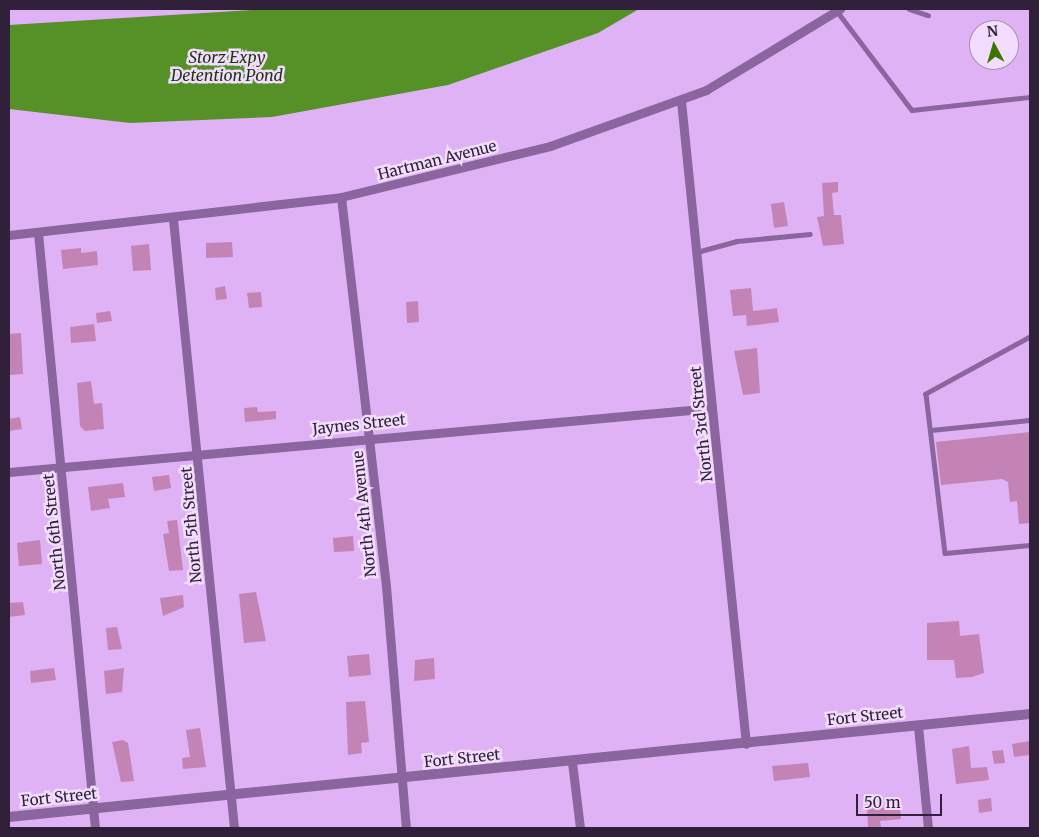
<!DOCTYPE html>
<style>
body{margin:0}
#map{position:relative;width:1039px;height:837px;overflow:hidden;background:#dfb2f5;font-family:Merriweather,serif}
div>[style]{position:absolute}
.water>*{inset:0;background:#559126}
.building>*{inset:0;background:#c383b5}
.service>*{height:4.5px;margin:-2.25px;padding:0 2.25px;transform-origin:2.25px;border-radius:2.25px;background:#8b659d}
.minor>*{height:9px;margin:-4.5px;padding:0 4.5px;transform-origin:4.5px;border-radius:4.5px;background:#8b659d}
.tertiary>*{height:10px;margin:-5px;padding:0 5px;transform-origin:5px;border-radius:5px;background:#8b659d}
span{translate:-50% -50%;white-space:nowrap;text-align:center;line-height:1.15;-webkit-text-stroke:5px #f3ddff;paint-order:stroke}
.street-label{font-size:15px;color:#312039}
.water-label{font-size:16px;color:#1d350b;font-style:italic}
.frame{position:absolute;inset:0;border:10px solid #312039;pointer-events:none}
.north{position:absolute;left:969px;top:20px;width:50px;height:50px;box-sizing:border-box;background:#f3ddff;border:1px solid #a591b0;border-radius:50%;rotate:354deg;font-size:14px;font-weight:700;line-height:20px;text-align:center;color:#312039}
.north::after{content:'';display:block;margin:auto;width:18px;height:22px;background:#3d7503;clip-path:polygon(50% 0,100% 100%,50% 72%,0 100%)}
.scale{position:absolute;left:856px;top:794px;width:86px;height:22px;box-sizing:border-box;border:2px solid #312039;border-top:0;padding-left:6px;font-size:15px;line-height:18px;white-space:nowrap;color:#312039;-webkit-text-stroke:4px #f3ddff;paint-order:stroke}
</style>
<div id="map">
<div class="water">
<i style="clip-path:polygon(267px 9px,639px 9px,598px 33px,448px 85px,272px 117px,130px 123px,9px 109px,9px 25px)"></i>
</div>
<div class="building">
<i style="clip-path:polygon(838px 182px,838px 192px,832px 193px,834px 215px,841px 215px,844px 244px,823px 246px,817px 217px,824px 216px,822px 183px)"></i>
<i style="clip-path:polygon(784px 202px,788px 226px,774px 228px,771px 204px)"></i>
<i style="clip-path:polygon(232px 242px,233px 257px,206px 258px,206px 243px)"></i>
<i style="clip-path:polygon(149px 244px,151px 270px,133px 271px,131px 246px)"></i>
<i style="clip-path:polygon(81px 248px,81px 253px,97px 251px,98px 265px,63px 269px,61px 250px)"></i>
<i style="clip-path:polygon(225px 286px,227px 299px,216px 300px,215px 288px)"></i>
<i style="clip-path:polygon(751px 288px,753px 311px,777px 308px,779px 322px,747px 326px,746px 315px,733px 316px,730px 290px)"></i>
<i style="clip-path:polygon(261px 292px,262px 307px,249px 308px,247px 293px)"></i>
<i style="clip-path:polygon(418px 301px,419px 322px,407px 323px,406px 302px)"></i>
<i style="clip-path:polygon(110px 311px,112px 321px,97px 323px,96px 313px)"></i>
<i style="clip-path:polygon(94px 324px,96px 341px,71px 343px,70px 327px)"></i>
<i style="clip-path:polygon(21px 333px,23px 374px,9px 375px,9px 334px)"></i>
<i style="clip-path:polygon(757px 348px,760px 393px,743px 395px,734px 351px)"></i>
<i style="clip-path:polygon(91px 381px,94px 404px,102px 403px,104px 429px,85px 431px,80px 426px,77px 383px)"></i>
<i style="clip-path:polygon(257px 407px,258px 412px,276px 411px,276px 419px,245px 422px,244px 408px)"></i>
<i style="clip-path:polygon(20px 417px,22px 429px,9px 431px,9px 419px)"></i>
<i style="clip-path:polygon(1030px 432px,1030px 523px,1019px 524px,1017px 501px,1010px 502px,1008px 482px,1002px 479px,941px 485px,936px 442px)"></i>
<i style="clip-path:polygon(169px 475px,171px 488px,154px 491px,152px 477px)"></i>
<i style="clip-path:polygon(123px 483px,125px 497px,108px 499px,110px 508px,91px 511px,88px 487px)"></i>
<i style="clip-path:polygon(177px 520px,183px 570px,169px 571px,163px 534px,169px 533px,167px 521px)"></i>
<i style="clip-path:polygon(353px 536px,354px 551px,334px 552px,333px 538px)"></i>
<i style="clip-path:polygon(40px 540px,42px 564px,19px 566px,17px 543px)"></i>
<i style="clip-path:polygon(256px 592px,266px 641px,244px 643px,239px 594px)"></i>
<i style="clip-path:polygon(183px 595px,184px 607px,163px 616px,160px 598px)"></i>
<i style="clip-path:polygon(23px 602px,25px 615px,9px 617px,9px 603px)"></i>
<i style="clip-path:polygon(959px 621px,960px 636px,979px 634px,984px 673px,972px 677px,956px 678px,954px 660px,927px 660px,927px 623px)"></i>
<i style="clip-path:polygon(117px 627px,122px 649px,108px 650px,106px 628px)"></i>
<i style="clip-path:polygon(369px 654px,371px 675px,349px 677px,347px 656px)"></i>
<i style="clip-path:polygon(434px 658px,435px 679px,414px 681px,415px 660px)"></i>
<i style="clip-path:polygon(54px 668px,56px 680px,31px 683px,30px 671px)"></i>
<i style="clip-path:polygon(124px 668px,122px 692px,106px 694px,104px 671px)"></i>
<i style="clip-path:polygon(365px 701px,369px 742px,361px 743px,362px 753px,348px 755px,346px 702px)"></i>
<i style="clip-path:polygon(200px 728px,206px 767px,183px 769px,182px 758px,190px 757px,186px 730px)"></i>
<i style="clip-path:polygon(123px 740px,128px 743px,134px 781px,121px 782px,112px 742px)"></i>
<i style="clip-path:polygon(1030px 741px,1030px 755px,1014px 757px,1012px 744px)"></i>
<i style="clip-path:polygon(969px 746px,971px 768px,987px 767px,989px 780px,956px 784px,952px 749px)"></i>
<i style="clip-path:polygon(1003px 750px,1005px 763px,994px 764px,992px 751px)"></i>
<i style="clip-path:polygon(808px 763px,810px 777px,774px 781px,772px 766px)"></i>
<i style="clip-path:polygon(991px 798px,992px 811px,979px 813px,978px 800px)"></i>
<i style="clip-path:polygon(900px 806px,901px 819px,880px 821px,881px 827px,868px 828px,867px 809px)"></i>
</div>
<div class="service">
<i style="left:909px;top:9px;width:20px;rotate:18deg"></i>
<i style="left:837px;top:11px;width:124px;rotate:52.9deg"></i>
<i style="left:912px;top:110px;width:119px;rotate:-6.3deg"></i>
<i style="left:697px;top:252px;width:41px;rotate:-15.4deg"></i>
<i style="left:737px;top:241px;width:73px;rotate:-5.5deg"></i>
<i style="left:1030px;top:337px;width:119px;rotate:151.3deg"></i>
<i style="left:926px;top:394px;width:160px;rotate:83.2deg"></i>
<i style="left:945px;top:553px;width:85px;rotate:-5.4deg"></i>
<i style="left:931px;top:430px;width:100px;rotate:-5.8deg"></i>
</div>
<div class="minor">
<i style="left:681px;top:101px;width:646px;rotate:84.23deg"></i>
<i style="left:341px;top:197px;width:392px;rotate:83.4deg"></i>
<i style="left:386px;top:586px;width:243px;rotate:85.3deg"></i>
<i style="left:173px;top:219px;width:612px;rotate:84.28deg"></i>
<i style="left:38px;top:233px;width:598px;rotate:84.53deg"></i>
<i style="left:9px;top:235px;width:334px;rotate:-6.5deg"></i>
<i style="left:341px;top:197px;width:215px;rotate:-13.7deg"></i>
<i style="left:550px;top:146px;width:166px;rotate:-19.7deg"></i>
<i style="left:706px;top:90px;width:157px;rotate:-31.2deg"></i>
<i style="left:9px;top:472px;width:706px;rotate:-5.2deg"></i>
<i style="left:918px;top:726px;width:102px;rotate:84.4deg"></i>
<i style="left:572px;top:762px;width:66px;rotate:83.1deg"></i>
</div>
<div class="tertiary">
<i style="left:9px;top:817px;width:1026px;rotate:-5.76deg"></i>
</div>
<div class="street-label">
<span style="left:437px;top:160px;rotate:-14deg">Hartman Avenue</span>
<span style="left:359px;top:424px;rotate:-6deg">Jaynes Street</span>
<span style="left:701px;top:424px;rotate:-96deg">North 3rd Street</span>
<span style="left:364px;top:514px;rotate:-96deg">North 4th Avenue</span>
<span style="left:191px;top:525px;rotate:-95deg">North 5th Street</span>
<span style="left:54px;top:532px;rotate:-96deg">North 6th Street</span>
<span style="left:865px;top:716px;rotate:-6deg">Fort Street</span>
<span style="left:462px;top:758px;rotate:-6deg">Fort Street</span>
<span style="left:59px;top:797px;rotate:-6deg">Fort Street</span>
</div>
<div class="water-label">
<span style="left:227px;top:66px">Storz Expy<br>Detention Pond</span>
</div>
<div class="frame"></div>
<div class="north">N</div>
<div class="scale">50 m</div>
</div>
